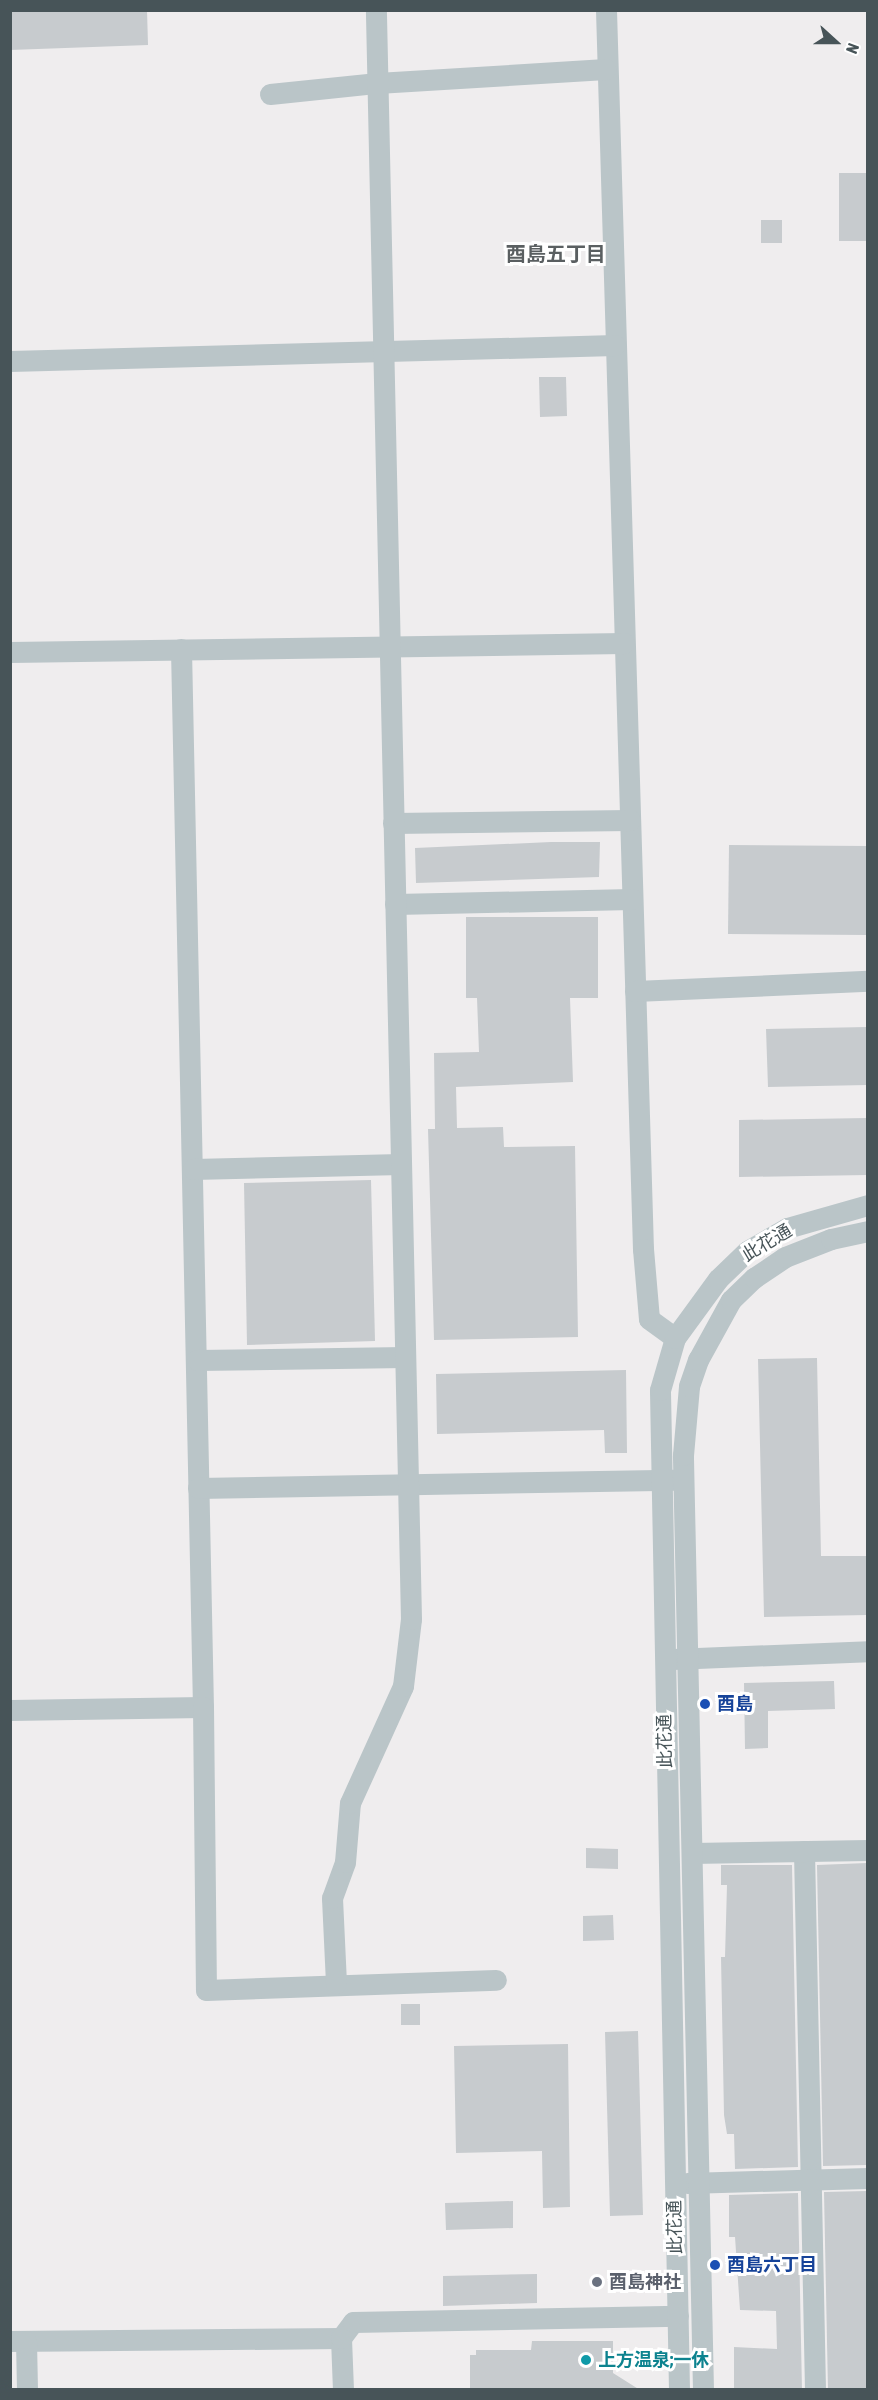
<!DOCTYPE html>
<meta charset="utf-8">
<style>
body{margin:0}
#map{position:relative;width:878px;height:2400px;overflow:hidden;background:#efedee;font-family:"Asap Condensed","Noto Sans JP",sans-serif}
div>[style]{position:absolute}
.building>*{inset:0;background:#c7cbce}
.minor>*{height:21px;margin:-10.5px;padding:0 10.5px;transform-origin:10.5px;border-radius:10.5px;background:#bac5c8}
.dots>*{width:16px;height:16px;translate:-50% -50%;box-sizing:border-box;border:3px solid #fff;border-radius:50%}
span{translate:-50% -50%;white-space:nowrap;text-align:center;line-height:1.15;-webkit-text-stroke:6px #fff;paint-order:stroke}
.street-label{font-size:18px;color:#475458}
.transit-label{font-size:18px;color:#164399;font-weight:700}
.left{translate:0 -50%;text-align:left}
.worship-label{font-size:18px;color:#5b616d;font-weight:700}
.culture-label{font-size:18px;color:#0d838f;font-weight:700}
.neighbourhood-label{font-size:20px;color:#5a5f61;font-weight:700}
.frame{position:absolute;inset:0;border:12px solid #475458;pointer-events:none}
.north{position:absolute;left:806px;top:12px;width:60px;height:60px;-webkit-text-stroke:4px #fff;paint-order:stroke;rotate:111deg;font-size:16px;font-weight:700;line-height:24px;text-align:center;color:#475458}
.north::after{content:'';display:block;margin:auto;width:21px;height:27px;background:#475458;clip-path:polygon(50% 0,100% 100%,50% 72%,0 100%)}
</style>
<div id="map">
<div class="building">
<i style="clip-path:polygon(10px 10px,147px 10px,148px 45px,10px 50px)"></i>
<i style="clip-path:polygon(839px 173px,867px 173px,867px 241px,839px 241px)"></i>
<i style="clip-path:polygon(761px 220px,782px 220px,782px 243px,761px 243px)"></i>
<i style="clip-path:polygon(539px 377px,566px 377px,567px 416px,540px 417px)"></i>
<i style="clip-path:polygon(551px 842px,600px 842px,599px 877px,416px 883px,415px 848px)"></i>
<i style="clip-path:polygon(729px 845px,867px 846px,867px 935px,728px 934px)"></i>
<i style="clip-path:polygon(466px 917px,598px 917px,598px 998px,570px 998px,573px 1082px,456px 1087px,457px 1128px,503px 1127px,504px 1147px,575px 1146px,578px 1337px,434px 1340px,428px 1129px,435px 1129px,434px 1053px,479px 1052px,477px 998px,466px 998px)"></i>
<i style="clip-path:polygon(867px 1027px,867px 1085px,768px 1087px,766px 1029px)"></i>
<i style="clip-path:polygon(867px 1118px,867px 1175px,739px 1177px,739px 1120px)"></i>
<i style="clip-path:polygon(371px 1180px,375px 1341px,247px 1345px,244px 1183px)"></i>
<i style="clip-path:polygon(817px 1358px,821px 1556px,867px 1556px,867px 1615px,764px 1617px,758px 1359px)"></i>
<i style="clip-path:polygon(626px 1370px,627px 1453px,605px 1453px,604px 1430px,437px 1434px,436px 1374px)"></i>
<i style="clip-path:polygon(834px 1681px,835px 1709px,768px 1711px,768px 1748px,745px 1749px,744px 1683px)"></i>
<i style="clip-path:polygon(586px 1848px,618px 1849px,618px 1869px,586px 1868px)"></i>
<i style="clip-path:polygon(867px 1863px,867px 2165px,823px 2166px,817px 1865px)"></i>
<i style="clip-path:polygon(721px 1865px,792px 1865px,798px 2167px,735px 2169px,734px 2134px,727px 2134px,724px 2115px,721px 1957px,725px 1957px,727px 1885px,721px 1885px)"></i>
<i style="clip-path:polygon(613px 1915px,614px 1940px,583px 1941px,583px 1916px)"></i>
<i style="clip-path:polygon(401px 2004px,420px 2004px,420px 2025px,401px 2025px)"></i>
<i style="clip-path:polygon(638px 2031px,643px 2215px,610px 2216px,605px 2032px)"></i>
<i style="clip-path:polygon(568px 2044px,570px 2207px,543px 2208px,542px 2151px,456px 2153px,454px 2046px)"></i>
<i style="clip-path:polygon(867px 2191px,867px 2389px,828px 2390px,824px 2192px)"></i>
<i style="clip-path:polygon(798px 2193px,802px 2390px,734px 2390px,734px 2347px,777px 2349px,776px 2311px,740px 2310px,735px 2237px,729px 2237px,729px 2195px)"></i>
<i style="clip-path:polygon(513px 2201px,513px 2228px,446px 2230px,445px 2203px)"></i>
<i style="clip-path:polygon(537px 2274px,537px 2303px,443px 2306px,443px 2276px)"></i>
<i style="clip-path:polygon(532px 2341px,613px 2341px,613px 2373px,640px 2390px,470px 2390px,470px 2355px,476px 2355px,476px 2350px,531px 2350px)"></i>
</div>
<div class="minor">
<i style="left:606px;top:10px;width:1240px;rotate:88.29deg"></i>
<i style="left:643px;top:1249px;width:70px;rotate:85.1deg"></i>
<i style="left:649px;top:1319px;width:32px;rotate:36deg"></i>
<i style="left:270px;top:94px;width:108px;rotate:-5.9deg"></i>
<i style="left:377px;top:83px;width:229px;rotate:-3.5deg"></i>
<i style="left:10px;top:361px;width:605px;rotate:-1.51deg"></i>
<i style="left:181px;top:649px;width:1058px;rotate:88.81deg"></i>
<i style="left:10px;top:652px;width:614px;rotate:-0.84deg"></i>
<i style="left:393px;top:823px;width:237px;rotate:-0.7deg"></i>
<i style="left:395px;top:904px;width:237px;rotate:-1.2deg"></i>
<i style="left:635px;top:991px;width:233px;rotate:-2.5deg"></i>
<i style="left:193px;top:1169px;width:208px;rotate:-1.4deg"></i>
<i style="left:197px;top:1360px;width:208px;rotate:-0.8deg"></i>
<i style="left:198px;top:1488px;width:476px;rotate:-1deg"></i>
<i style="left:673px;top:1659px;width:195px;rotate:-2.3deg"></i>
<i style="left:10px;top:1710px;width:193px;rotate:-0.9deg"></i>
<i style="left:203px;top:1707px;width:283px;rotate:89.4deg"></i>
<i style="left:206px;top:1990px;width:290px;rotate:-2deg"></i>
<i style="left:804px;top:1851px;width:539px;rotate:88.83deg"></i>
<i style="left:692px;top:1853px;width:176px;rotate:-1deg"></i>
<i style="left:336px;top:1983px;width:85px;rotate:-92.7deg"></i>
<i style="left:332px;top:1898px;width:38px;rotate:-70deg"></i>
<i style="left:345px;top:1862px;width:59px;rotate:-85.2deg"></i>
<i style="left:350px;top:1803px;width:128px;rotate:-65.6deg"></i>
<i style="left:403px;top:1686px;width:67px;rotate:-83.2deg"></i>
<i style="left:411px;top:1619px;width:1609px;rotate:-91.25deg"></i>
<i style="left:687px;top:2183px;width:181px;rotate:-1.6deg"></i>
<i style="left:10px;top:2341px;width:331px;rotate:-0.5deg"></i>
<i style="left:26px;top:2341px;width:49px;rotate:88.8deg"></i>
<i style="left:343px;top:2390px;width:52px;rotate:-92.2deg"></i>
<i style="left:341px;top:2338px;width:20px;rotate:-53deg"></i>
<i style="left:353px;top:2322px;width:325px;rotate:-1.1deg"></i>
<i style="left:679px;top:2390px;width:1000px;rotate:-91.09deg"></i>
<i style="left:660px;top:1390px;width:54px;rotate:-73.9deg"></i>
<i style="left:675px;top:1338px;width:73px;rotate:-53.9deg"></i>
<i style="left:718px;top:1279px;width:40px;rotate:-44deg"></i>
<i style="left:747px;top:1251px;width:46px;rotate:-29.9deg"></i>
<i style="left:787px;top:1228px;width:84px;rotate:-15.9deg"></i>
<i style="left:703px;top:2390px;width:935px;rotate:-91.23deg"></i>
<i style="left:683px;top:1455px;width:69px;rotate:-85deg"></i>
<i style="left:689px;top:1386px;width:28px;rotate:-71deg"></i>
<i style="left:698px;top:1360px;width:68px;rotate:-61.2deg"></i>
<i style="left:731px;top:1300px;width:32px;rotate:-44deg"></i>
<i style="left:754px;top:1278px;width:37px;rotate:-34deg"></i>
<i style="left:785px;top:1257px;width:49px;rotate:-21.4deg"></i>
<i style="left:831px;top:1239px;width:38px;rotate:-12deg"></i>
</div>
<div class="dots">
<i style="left:705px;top:1704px;background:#1a4fb4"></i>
<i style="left:715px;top:2265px;background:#1a4fb4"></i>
<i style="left:597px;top:2282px;background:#6b7280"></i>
<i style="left:586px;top:2360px;background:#0f9aa8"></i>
</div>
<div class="street-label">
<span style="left:767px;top:1243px;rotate:-31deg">此花通</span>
<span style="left:665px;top:1741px;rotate:-91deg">此花通</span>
<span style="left:675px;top:2227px;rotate:-91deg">此花通</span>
</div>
<div class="transit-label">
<span class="left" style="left:717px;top:1704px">酉島</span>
<span class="left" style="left:727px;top:2265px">酉島六丁目</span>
</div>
<div class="worship-label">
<span class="left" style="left:609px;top:2282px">酉島神社</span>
</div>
<div class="culture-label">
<span class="left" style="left:598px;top:2360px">上方温泉;一休</span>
</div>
<div class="neighbourhood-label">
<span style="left:556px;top:253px">酉島五丁目</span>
</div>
<div class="frame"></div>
<div class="north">N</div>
</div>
